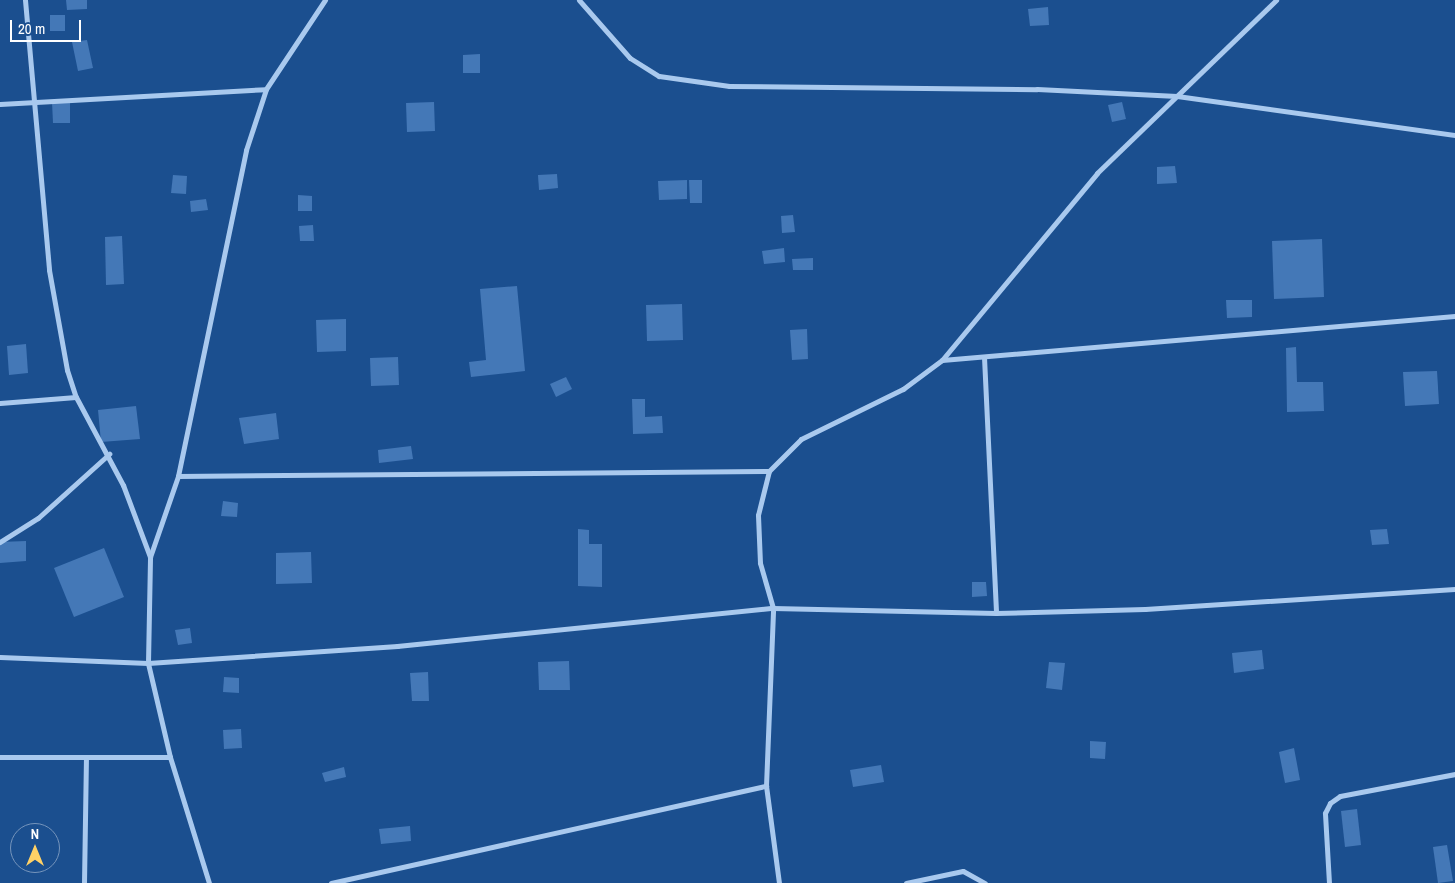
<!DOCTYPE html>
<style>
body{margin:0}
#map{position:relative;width:1455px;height:883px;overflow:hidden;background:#1b4f8f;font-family:"Archivo Narrow",sans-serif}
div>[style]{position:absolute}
.building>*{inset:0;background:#4478b7}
.street>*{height:5px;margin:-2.5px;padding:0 2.5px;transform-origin:2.5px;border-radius:2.5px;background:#a9c9ee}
span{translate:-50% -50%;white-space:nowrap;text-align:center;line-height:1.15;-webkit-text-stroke:4px #1b4f8f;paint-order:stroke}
.north{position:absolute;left:10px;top:823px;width:50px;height:50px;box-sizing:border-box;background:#1b4f8f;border:1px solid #7695bc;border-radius:50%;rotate:0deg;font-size:14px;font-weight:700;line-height:20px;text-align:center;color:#fff}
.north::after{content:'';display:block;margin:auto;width:18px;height:22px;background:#ffd166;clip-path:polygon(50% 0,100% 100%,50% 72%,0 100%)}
.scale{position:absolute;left:10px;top:20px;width:71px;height:22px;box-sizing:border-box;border:2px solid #fff;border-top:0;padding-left:6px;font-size:15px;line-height:18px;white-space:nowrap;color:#fff;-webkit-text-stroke:4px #1b4f8f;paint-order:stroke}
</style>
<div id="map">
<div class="building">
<i style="clip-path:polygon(66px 0,87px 0,87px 9px,67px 10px)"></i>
<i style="clip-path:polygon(1048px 7px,1049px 25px,1030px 26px,1028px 9px)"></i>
<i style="clip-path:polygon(50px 15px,65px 15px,65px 31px,50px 31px)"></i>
<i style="clip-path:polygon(87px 40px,93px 68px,78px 71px,72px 42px)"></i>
<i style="clip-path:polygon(480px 54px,480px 73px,463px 73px,463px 55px)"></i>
<i style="clip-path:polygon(52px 102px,70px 102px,70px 123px,53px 123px)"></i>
<i style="clip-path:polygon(434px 102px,435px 131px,407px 132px,406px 103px)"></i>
<i style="clip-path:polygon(1122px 102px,1126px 119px,1112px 122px,1108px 105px)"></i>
<i style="clip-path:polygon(1175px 166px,1177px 183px,1157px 184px,1157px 167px)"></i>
<i style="clip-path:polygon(557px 174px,558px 188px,539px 190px,538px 175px)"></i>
<i style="clip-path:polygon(173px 175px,187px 176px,186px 194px,171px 193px)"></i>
<i style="clip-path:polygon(687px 180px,687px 199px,659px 200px,658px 181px)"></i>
<i style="clip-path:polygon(689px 180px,702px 180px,702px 203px,690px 203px)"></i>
<i style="clip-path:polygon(298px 195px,312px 196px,312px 211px,298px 211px)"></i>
<i style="clip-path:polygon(206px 199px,208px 210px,191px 212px,190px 201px)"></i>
<i style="clip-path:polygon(793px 215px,795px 232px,782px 233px,781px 216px)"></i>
<i style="clip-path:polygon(313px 225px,314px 241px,300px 241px,299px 226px)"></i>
<i style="clip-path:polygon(122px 236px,124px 284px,106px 285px,105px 237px)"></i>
<i style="clip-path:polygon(1322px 239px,1324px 297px,1274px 299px,1272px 241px)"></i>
<i style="clip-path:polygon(784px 248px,785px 262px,764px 264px,762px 251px)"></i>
<i style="clip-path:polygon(813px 258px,813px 270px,793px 270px,792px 259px)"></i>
<i style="clip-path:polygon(517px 286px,525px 371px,471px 377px,469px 362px,486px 360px,480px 289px)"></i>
<i style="clip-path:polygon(1226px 300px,1252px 300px,1252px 317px,1227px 318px)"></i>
<i style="clip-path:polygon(682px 304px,683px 340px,647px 341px,646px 305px)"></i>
<i style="clip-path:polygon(346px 319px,346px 351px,317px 352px,316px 320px)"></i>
<i style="clip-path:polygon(807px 329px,808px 359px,792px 360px,790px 330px)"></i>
<i style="clip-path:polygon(26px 344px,28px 373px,9px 375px,7px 346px)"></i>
<i style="clip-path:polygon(1296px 347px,1297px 382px,1323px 382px,1324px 411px,1287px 412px,1286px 348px)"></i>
<i style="clip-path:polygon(398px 357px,399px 385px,371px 386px,370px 358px)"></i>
<i style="clip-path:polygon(1437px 371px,1439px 404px,1405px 406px,1403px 372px)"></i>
<i style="clip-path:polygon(566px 377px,572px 389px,556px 397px,550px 384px)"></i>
<i style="clip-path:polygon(632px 399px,645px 399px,645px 417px,662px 416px,663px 433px,633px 434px)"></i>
<i style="clip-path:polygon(136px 406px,140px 439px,101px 442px,98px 410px)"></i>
<i style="clip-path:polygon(276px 413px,279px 439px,244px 444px,239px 418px)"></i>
<i style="clip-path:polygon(411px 446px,413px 459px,379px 463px,378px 450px)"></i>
<i style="clip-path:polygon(223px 501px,238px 503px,237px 517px,221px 516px)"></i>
<i style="clip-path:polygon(578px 529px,589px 530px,589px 544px,602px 544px,602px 587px,578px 586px)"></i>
<i style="clip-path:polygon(1387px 529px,1389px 544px,1372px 545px,1370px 530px)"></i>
<i style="clip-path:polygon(26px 541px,26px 561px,0 563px,0 542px)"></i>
<i style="clip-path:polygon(104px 548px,124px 597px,74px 617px,54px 568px)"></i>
<i style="clip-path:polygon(311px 552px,312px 583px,276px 584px,276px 553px)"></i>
<i style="clip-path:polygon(972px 582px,986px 582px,987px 596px,972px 597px)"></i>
<i style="clip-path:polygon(190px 628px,192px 643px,178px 645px,175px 630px)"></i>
<i style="clip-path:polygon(1262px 650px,1264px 669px,1234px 673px,1232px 653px)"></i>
<i style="clip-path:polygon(569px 661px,570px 690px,539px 690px,538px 662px)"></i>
<i style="clip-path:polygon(1049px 662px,1065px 663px,1062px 690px,1046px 688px)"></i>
<i style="clip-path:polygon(428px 672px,429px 701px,412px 701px,410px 673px)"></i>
<i style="clip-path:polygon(224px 677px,239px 678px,239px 693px,223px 692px)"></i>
<i style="clip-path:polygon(241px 729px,242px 748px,224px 749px,223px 730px)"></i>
<i style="clip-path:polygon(1090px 741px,1106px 742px,1105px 759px,1090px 758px)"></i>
<i style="clip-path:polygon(1294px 748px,1300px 780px,1285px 783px,1279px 752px)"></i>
<i style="clip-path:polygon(881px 765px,884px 782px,853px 787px,850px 770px)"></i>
<i style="clip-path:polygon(344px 767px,346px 777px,325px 782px,322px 773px)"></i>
<i style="clip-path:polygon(1357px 809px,1361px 845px,1345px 847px,1341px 811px)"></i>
<i style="clip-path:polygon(410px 826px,411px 841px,381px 844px,379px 829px)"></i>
<i style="clip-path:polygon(1447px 845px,1453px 881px,1438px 883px,1433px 847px)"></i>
</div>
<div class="street">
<i style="left:25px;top:0;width:271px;rotate:84.9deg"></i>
<i style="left:49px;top:270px;width:102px;rotate:79.8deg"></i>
<i style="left:67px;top:370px;width:28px;rotate:72deg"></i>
<i style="left:76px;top:397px;width:100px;rotate:61.9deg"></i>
<i style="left:123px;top:485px;width:77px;rotate:69.4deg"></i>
<i style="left:579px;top:0;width:77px;rotate:48.7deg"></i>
<i style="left:630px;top:58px;width:34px;rotate:32deg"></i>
<i style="left:659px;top:76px;width:71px;rotate:8.1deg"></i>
<i style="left:729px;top:86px;width:308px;rotate:0.6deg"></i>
<i style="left:1037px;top:89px;width:140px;rotate:2.9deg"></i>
<i style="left:1177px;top:96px;width:281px;rotate:8deg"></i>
<i style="left:0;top:104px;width:266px;rotate:-3.2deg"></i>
<i style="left:984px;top:357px;width:256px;rotate:87.3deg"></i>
<i style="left:942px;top:360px;width:515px;rotate:-4.9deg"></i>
<i style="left:0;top:403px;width:76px;rotate:-4.5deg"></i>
<i style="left:178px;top:476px;width:591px;rotate:-0.48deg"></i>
<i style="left:0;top:542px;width:45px;rotate:-32.3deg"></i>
<i style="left:38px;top:518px;width:96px;rotate:-42deg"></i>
<i style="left:0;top:657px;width:148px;rotate:2.3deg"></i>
<i style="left:148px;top:663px;width:250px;rotate:-3.9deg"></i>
<i style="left:397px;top:646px;width:378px;rotate:-5.8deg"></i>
<i style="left:773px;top:608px;width:223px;rotate:1.3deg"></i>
<i style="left:996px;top:613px;width:149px;rotate:-1.5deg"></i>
<i style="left:1145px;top:609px;width:311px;rotate:-3.7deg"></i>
<i style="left:0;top:757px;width:170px"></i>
<i style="left:84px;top:883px;width:126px;rotate:-89.1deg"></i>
<i style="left:209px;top:883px;width:132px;rotate:-107.2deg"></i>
<i style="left:170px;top:757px;width:97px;rotate:-103.2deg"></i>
<i style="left:148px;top:663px;width:106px;rotate:-88.9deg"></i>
<i style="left:150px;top:557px;width:86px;rotate:-70.9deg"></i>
<i style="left:178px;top:476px;width:333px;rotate:-78.2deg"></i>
<i style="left:246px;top:150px;width:64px;rotate:-71.8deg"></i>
<i style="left:266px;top:89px;width:107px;rotate:-56.5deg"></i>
<i style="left:331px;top:883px;width:446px;rotate:-12.6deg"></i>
<i style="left:779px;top:883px;width:98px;rotate:-97.6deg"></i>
<i style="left:766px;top:786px;width:178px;rotate:-87.7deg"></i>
<i style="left:773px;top:608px;width:47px;rotate:-106.1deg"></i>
<i style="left:760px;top:563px;width:48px;rotate:-92.4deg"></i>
<i style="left:758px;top:515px;width:45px;rotate:-76deg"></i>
<i style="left:769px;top:471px;width:45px;rotate:-45deg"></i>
<i style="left:801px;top:439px;width:114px;rotate:-26.1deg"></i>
<i style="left:903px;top:389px;width:49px;rotate:-36.6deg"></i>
<i style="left:942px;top:360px;width:243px;rotate:-50.3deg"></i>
<i style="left:1097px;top:173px;width:249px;rotate:-44deg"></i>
<i style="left:906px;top:883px;width:58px;rotate:-11.9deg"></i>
<i style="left:963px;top:871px;width:25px;rotate:29deg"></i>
<i style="left:1329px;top:883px;width:70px;rotate:-93.3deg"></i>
<i style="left:1325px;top:813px;width:11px;rotate:-63deg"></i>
<i style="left:1330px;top:803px;width:12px;rotate:-35deg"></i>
<i style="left:1340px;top:796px;width:117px;rotate:-10.8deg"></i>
</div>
<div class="north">N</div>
<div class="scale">20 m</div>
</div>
